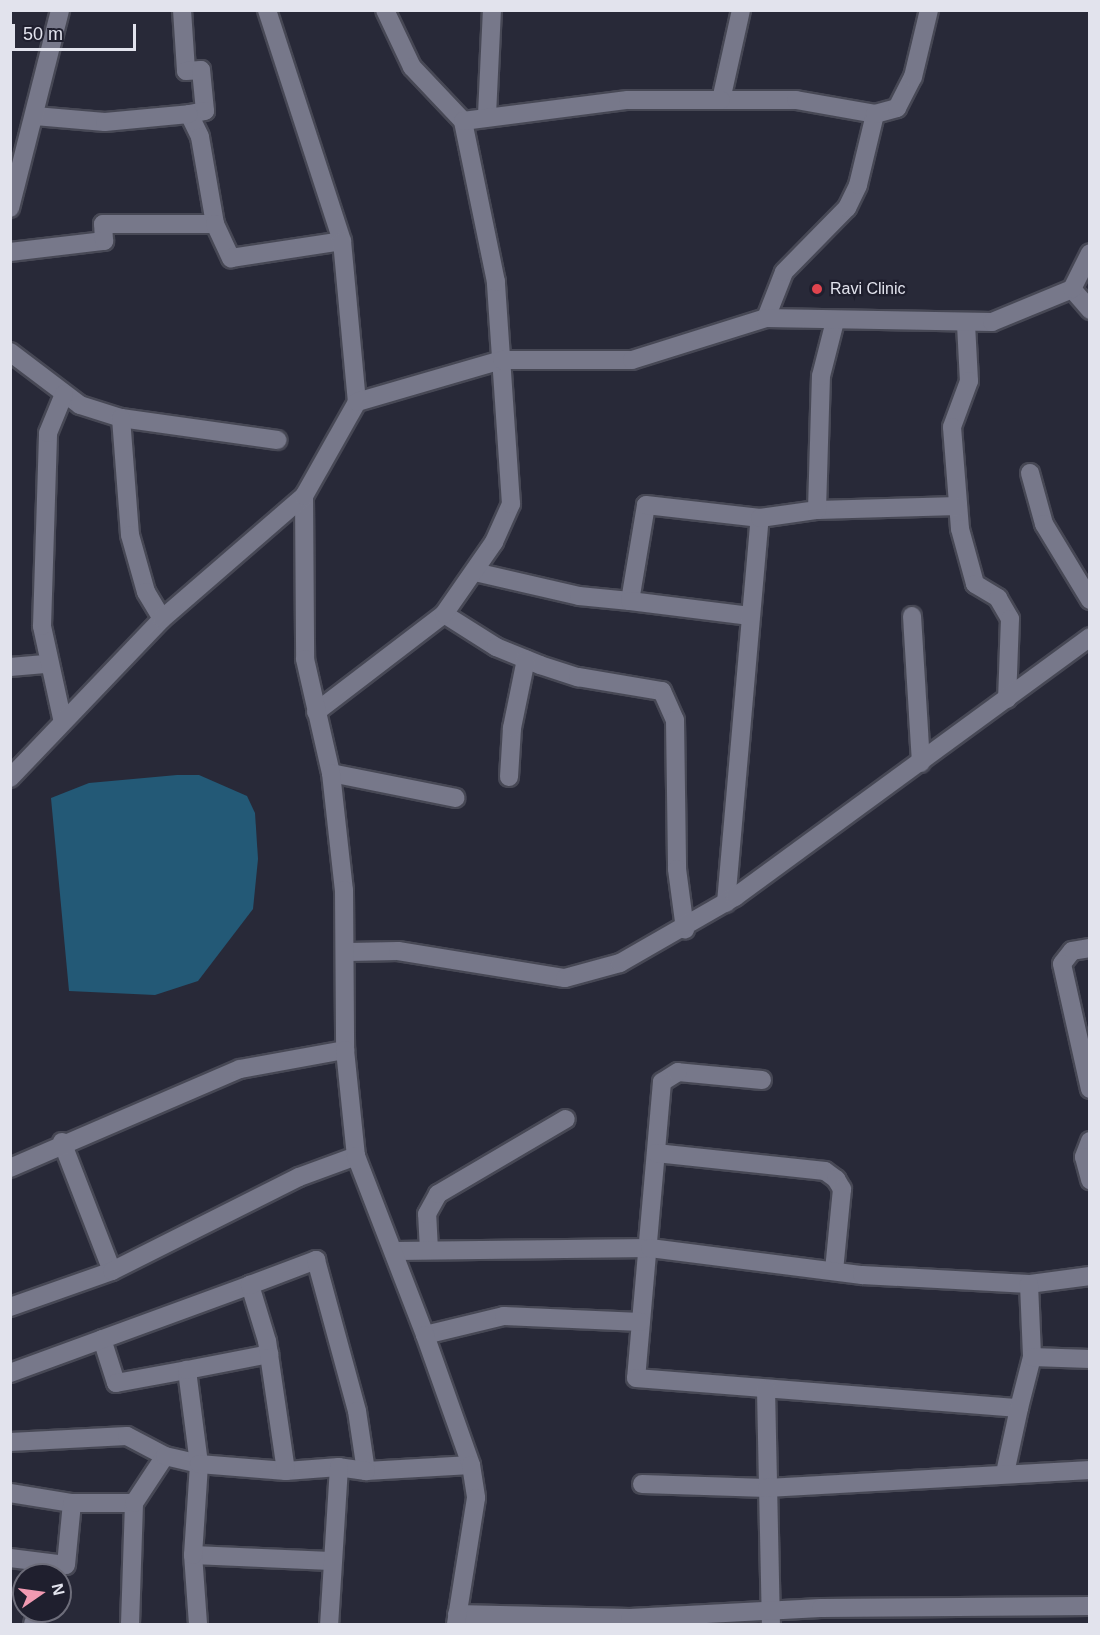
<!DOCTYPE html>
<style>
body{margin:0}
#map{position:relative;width:1100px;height:1635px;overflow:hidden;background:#282938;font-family:Helvetica,sans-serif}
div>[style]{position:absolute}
.water>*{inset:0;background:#235976}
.roads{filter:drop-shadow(2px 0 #474855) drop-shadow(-2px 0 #474855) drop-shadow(0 2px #474855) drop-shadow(0 -2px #474855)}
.minor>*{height:18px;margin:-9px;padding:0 9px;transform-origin:9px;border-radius:9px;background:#77788a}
.tertiary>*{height:18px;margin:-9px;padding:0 9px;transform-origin:9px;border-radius:9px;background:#77788a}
.secondary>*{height:18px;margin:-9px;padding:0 9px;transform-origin:9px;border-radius:9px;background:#77788a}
.dots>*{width:16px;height:16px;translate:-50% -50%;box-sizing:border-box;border:3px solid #1f1f2e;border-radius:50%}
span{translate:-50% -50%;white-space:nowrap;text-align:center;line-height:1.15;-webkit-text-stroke:4.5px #1f1f2e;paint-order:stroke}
.poi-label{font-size:16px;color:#e2e3ed}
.left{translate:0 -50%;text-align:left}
.frame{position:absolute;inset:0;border:12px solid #e2e3ed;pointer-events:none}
.north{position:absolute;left:12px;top:1563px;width:60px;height:60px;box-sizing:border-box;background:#1f1f2e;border:2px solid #6d6d7a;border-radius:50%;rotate:77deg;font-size:16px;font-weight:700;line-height:24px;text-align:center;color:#e2e3ed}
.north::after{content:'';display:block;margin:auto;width:21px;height:27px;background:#f19ab2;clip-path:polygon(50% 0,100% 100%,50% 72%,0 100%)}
.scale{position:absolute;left:12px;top:24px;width:124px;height:27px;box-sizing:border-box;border:3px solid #e2e3ed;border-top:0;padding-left:8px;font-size:18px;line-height:21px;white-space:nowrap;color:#e2e3ed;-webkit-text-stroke:4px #1f1f2e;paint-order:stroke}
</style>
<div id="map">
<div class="water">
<i style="clip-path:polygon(177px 775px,199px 775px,247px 796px,255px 813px,258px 859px,253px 909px,198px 981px,155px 995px,69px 991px,51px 798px,89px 783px)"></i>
</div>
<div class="roads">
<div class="minor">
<i style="left:182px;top:10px;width:61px;rotate:86.2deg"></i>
<i style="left:186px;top:71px;width:15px;rotate:-4deg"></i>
<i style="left:201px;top:70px;width:41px;rotate:84.4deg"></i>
<i style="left:205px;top:111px;width:16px;rotate:169deg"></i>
<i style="left:189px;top:114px;width:25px;rotate:64deg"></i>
<i style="left:200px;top:137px;width:88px;rotate:80.2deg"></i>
<i style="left:385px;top:10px;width:63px;rotate:64.7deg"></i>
<i style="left:412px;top:67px;width:74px;rotate:46.6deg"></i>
<i style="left:741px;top:10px;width:92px;rotate:102.5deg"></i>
<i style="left:721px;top:100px;width:75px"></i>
<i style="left:796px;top:100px;width:80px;rotate:10deg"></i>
<i style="left:487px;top:115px;width:105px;rotate:-87.3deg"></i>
<i style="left:35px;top:116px;width:70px;rotate:4.9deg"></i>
<i style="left:105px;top:122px;width:84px;rotate:-5.4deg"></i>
<i style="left:10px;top:208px;width:204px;rotate:-75.8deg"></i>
<i style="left:10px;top:252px;width:95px;rotate:-6.7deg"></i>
<i style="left:104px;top:241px;width:17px;rotate:-93deg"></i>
<i style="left:103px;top:224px;width:112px"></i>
<i style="left:215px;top:224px;width:38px;rotate:65deg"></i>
<i style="left:231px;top:258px;width:112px;rotate:-8.7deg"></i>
<i style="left:1072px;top:289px;width:28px;rotate:49deg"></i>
<i style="left:766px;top:318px;width:49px;rotate:-68.6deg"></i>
<i style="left:784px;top:272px;width:90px;rotate:-45.5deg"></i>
<i style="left:847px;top:208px;width:25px;rotate:-64deg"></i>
<i style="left:858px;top:185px;width:73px;rotate:-76.5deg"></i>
<i style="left:875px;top:114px;width:23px;rotate:-15deg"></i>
<i style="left:897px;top:108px;width:35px;rotate:-63deg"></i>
<i style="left:913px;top:77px;width:69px;rotate:-76.6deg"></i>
<i style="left:966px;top:324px;width:57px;rotate:87deg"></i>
<i style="left:969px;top:381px;width:49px;rotate:110.3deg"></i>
<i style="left:952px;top:427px;width:102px;rotate:85.5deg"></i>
<i style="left:960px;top:529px;width:57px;rotate:74.7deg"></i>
<i style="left:975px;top:584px;width:27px;rotate:31deg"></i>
<i style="left:998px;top:598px;width:24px;rotate:60deg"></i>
<i style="left:1010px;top:619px;width:80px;rotate:92.1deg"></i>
<i style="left:10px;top:352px;width:88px;rotate:37.1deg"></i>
<i style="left:80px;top:405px;width:43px;rotate:17.6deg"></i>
<i style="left:121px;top:418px;width:158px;rotate:8deg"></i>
<i style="left:121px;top:418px;width:117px;rotate:85.6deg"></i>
<i style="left:130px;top:535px;width:59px;rotate:74.3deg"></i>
<i style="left:146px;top:592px;width:31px;rotate:59deg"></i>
<i style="left:1030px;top:473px;width:53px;rotate:74.6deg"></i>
<i style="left:1044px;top:524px;width:89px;rotate:58.8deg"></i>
<i style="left:817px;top:510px;width:141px;rotate:-1.6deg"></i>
<i style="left:475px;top:572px;width:107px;rotate:13deg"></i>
<i style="left:579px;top:596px;width:51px;rotate:5.6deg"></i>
<i style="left:630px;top:601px;width:97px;rotate:-80.5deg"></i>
<i style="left:646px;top:505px;width:115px;rotate:6.5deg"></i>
<i style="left:630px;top:601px;width:121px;rotate:7.1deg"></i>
<i style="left:444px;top:614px;width:62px;rotate:32.4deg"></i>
<i style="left:496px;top:647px;width:48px;rotate:22.2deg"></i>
<i style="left:540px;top:665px;width:40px;rotate:18deg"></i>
<i style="left:578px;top:677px;width:85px;rotate:9.5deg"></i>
<i style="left:662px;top:691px;width:32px;rotate:66deg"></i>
<i style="left:675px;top:720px;width:149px;rotate:89.2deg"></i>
<i style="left:677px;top:869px;width:61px;rotate:82.4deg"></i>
<i style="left:912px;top:616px;width:147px;rotate:86.5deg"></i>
<i style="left:10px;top:667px;width:38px;rotate:-5deg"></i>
<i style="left:316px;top:712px;width:161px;rotate:-37.4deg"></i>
<i style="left:444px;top:614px;width:88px;rotate:-55.2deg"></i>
<i style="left:494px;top:542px;width:42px;rotate:-65.9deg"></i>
<i style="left:511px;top:504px;width:223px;rotate:-93.9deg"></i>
<i style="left:496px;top:282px;width:164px;rotate:-101.6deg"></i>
<i style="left:463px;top:121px;width:166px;rotate:-7.3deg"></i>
<i style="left:628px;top:100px;width:93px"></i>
<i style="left:62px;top:718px;width:94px;rotate:-102.3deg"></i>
<i style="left:42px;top:626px;width:193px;rotate:-88.2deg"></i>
<i style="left:48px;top:433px;width:42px;rotate:-67.7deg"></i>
<i style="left:331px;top:773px;width:127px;rotate:11.3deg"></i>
<i style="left:509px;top:777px;width:49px;rotate:-86.5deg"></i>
<i style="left:512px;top:728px;width:70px;rotate:-78.5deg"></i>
<i style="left:726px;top:903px;width:386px;rotate:-85deg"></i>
<i style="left:760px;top:518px;width:58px;rotate:-8deg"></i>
<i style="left:817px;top:510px;width:134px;rotate:-88.3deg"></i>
<i style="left:821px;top:376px;width:57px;rotate:-75.7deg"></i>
<i style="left:1090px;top:948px;width:18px;rotate:171deg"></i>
<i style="left:1072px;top:951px;width:16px;rotate:128deg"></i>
<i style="left:1062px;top:964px;width:128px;rotate:77.4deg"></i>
<i style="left:348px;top:952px;width:50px;rotate:-1.1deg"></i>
<i style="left:398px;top:951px;width:169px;rotate:9.2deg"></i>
<i style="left:565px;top:978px;width:57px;rotate:-15.3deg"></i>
<i style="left:620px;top:963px;width:133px;rotate:-29.9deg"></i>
<i style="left:735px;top:897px;width:440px;rotate:-36.2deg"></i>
<i style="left:762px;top:1080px;width:84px;rotate:-174.6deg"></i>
<i style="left:678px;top:1072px;width:19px;rotate:148deg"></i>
<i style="left:662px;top:1082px;width:297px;rotate:95deg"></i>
<i style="left:636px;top:1378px;width:384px;rotate:4.5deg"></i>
<i style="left:1019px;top:1408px;width:53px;rotate:-75.7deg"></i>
<i style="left:1090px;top:1141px;width:17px;rotate:111deg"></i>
<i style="left:1084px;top:1157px;width:24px;rotate:75deg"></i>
<i style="left:62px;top:1142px;width:138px;rotate:68.8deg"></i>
<i style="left:656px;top:1153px;width:170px;rotate:6.1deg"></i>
<i style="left:825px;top:1171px;width:14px;rotate:36deg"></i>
<i style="left:836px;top:1179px;width:12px;rotate:59deg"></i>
<i style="left:842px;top:1189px;width:82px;rotate:95.6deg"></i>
<i style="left:10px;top:1168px;width:250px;rotate:-23.3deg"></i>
<i style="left:240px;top:1069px;width:107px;rotate:-10.3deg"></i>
<i style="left:429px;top:1250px;width:36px;rotate:-93deg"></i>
<i style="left:427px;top:1214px;width:23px;rotate:-61deg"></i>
<i style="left:438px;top:1194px;width:148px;rotate:-30.4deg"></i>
<i style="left:396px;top:1251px;width:254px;rotate:-0.7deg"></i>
<i style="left:650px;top:1248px;width:214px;rotate:7.3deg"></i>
<i style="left:862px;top:1275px;width:167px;rotate:3.1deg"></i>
<i style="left:1090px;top:1276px;width:62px;rotate:172.5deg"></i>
<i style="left:1029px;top:1284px;width:73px;rotate:87.6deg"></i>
<i style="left:1032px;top:1357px;width:58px;rotate:2deg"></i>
<i style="left:10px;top:1307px;width:108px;rotate:-19.4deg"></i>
<i style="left:112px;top:1271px;width:209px;rotate:-26.7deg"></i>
<i style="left:299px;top:1177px;width:61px;rotate:-20.2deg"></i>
<i style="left:425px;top:1335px;width:81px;rotate:-13.5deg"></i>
<i style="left:504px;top:1316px;width:137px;rotate:2.5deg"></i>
<i style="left:102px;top:1339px;width:46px;rotate:72.3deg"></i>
<i style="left:116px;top:1383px;width:72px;rotate:-10.4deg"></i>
<i style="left:10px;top:1373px;width:256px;rotate:-20.1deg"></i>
<i style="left:766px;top:1389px;width:235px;rotate:88.8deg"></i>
<i style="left:10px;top:1442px;width:117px;rotate:-2.9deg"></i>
<i style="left:127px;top:1436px;width:43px;rotate:27.8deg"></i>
<i style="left:286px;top:1471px;width:53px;rotate:-4.3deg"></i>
<i style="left:366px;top:1471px;width:105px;rotate:-3.3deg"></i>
<i style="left:1005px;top:1473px;width:66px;rotate:-77.8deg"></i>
<i style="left:642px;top:1484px;width:125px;rotate:1.8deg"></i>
<i style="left:767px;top:1488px;width:324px;rotate:-3.2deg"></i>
<i style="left:10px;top:1493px;width:63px;rotate:9.2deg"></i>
<i style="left:193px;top:1555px;width:138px;rotate:2.5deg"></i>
<i style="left:10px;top:1558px;width:56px;rotate:7.1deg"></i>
<i style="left:66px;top:1565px;width:62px;rotate:-84.5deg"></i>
<i style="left:72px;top:1503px;width:62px"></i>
<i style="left:457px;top:1614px;width:173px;rotate:1.3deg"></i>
<i style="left:630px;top:1618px;width:191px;rotate:-3deg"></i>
<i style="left:821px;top:1608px;width:269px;rotate:-0.4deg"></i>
<i style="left:33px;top:1624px;width:14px;rotate:-69deg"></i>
<i style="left:130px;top:1624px;width:121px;rotate:-88.1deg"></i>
<i style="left:134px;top:1503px;width:56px;rotate:-56.6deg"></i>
<i style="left:165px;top:1456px;width:35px;rotate:13deg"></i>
<i style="left:199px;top:1464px;width:95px;rotate:-97.3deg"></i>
<i style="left:187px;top:1370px;width:84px;rotate:-11deg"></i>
<i style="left:198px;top:1624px;width:69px;rotate:-94.1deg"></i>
<i style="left:193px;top:1555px;width:91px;rotate:-86.2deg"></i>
<i style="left:199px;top:1464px;width:87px;rotate:4.6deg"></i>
<i style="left:286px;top:1471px;width:131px;rotate:-98.3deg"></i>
<i style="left:267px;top:1341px;width:59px;rotate:-106.9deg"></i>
<i style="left:250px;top:1285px;width:71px;rotate:-20.7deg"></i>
<i style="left:316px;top:1260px;width:156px;rotate:74.8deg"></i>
<i style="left:357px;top:1411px;width:61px;rotate:81.5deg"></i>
<i style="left:366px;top:1471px;width:27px;rotate:-172deg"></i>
<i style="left:339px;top:1467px;width:157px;rotate:93.6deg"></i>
</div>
<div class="tertiary">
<i style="left:267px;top:10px;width:243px;rotate:72deg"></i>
<i style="left:342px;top:241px;width:162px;rotate:84.7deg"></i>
</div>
<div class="secondary">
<i style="left:304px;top:496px;width:163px;rotate:89.6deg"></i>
<i style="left:305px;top:659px;width:117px;rotate:77.2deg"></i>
<i style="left:331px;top:773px;width:118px;rotate:83.7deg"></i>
<i style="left:344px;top:890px;width:160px;rotate:89.6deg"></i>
<i style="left:345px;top:1050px;width:107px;rotate:84.1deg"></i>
<i style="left:356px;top:1156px;width:192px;rotate:68.9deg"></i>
<i style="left:425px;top:1335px;width:138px;rotate:70.5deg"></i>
<i style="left:471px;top:1465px;width:33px;rotate:81deg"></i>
<i style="left:476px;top:1498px;width:128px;rotate:99deg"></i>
<i style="left:10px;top:778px;width:220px;rotate:-46.3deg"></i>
<i style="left:162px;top:619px;width:188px;rotate:-40.9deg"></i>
<i style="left:304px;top:496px;width:108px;rotate:-60.6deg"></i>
<i style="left:357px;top:402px;width:151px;rotate:-16.2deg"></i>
<i style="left:502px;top:360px;width:130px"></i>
<i style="left:632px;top:360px;width:140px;rotate:-17.4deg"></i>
<i style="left:766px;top:318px;width:226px;rotate:1deg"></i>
<i style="left:992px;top:322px;width:87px;rotate:-22.4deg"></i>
<i style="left:1072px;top:289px;width:40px;rotate:-63.4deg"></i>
</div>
</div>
<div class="dots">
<i style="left:817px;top:289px;background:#e0444e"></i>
</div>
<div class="poi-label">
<span class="left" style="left:830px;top:289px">Ravi Clinic</span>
</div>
<div class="frame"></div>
<div class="north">N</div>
<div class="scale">50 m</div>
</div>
